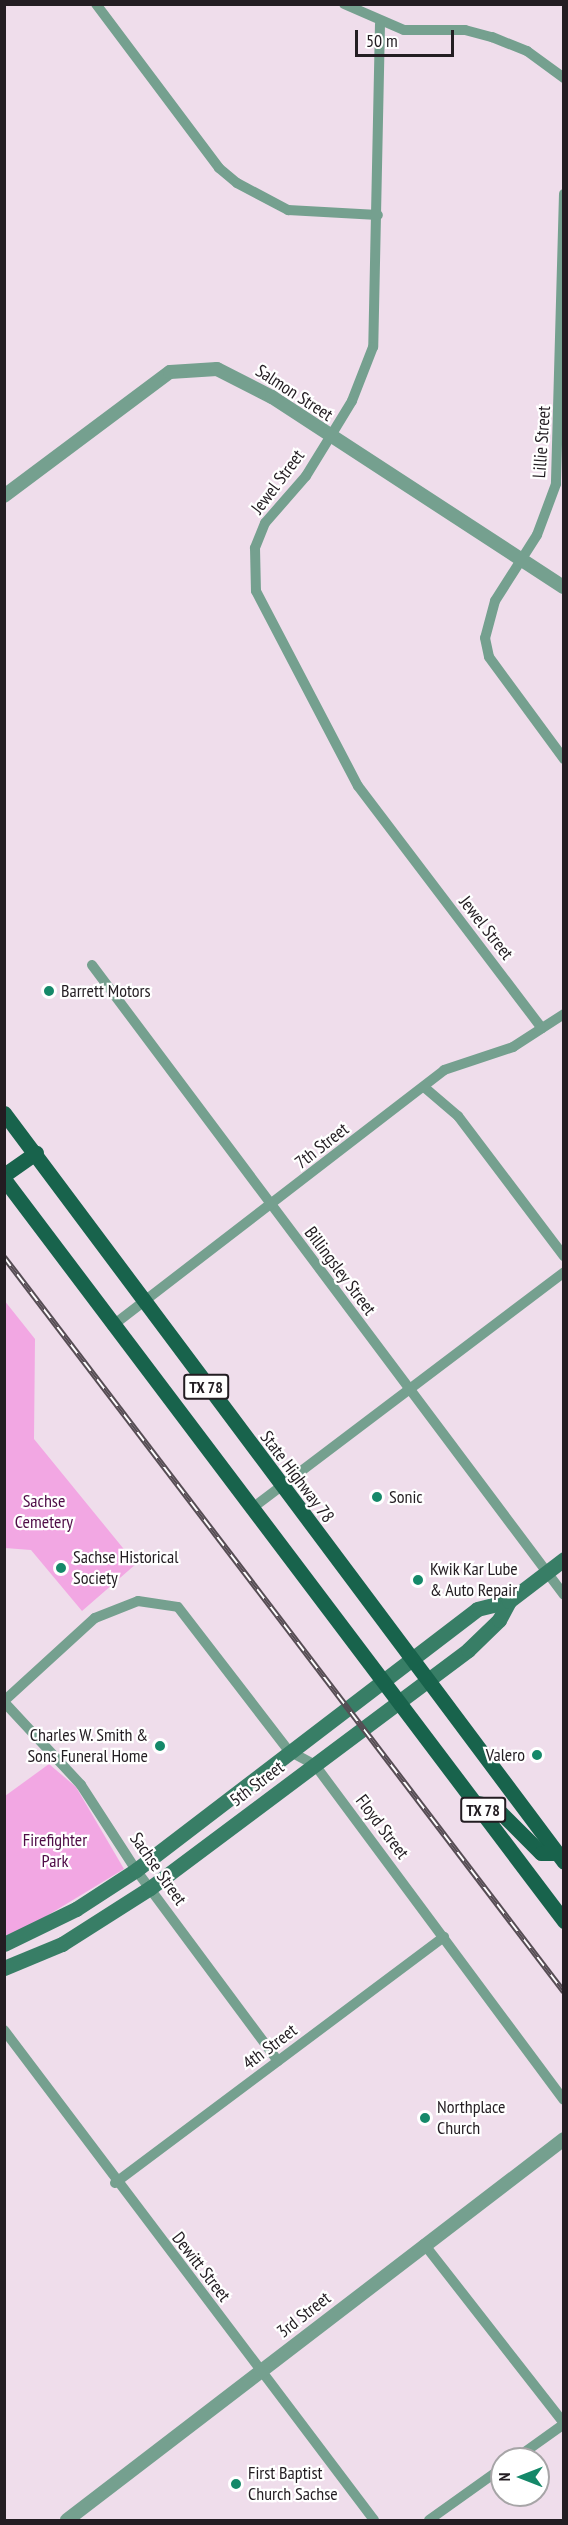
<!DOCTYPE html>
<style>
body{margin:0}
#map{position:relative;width:568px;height:2525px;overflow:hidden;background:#efddeb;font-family:"PT Sans Narrow",sans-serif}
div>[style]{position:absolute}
.green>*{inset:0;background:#f2a7e3}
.minor>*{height:10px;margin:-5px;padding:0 5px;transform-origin:5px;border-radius:5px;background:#75a08f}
.tertiary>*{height:14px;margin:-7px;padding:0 7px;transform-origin:7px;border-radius:7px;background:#75a08f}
.secondary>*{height:15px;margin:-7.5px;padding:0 7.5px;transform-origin:7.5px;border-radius:7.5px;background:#387e66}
.primary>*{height:15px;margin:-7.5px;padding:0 7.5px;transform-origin:7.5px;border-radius:7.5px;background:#18634c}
.rail>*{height:6px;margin-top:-3px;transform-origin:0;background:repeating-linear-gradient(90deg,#fff 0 11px,#564d54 0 22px);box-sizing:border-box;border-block:2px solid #564d54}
.dots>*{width:16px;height:16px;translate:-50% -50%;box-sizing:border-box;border:3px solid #fff;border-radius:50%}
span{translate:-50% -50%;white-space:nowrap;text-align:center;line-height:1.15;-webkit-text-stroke:4.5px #fff;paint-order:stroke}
.shield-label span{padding:2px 4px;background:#fff;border:2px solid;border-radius:4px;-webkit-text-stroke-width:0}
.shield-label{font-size:16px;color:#231d22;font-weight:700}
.street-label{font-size:18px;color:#231d22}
.poi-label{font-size:18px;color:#231d22}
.left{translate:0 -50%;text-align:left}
.right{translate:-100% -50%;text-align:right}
.park-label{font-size:18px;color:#4f0d47}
.frame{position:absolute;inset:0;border:6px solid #231d22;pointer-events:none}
.north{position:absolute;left:490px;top:2447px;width:60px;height:60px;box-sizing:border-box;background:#fff;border:2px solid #a7a5a7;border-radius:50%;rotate:270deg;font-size:16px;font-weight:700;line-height:24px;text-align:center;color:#231d22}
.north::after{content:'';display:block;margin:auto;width:21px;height:27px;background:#158869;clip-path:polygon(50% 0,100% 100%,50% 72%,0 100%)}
.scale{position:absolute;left:355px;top:30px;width:99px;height:27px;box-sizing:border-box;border:3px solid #231d22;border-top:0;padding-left:8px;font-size:18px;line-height:21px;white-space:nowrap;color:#231d22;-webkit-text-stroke:4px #fff;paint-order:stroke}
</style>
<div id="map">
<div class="green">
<i style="clip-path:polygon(4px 1300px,35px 1339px,34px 1439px,136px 1564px,82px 1611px,31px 1550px,5px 1548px)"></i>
<i style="clip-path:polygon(49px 1764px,76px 1787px,124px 1869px,35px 1923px,5px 1936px,5px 1796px)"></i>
</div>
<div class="minor">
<i style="left:96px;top:4px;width:205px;rotate:53.1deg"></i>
<i style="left:219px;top:168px;width:23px;rotate:40deg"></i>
<i style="left:237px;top:183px;width:58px;rotate:27.9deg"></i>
<i style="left:288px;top:210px;width:90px;rotate:3.2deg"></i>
<i style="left:344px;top:4px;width:65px;rotate:23.4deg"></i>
<i style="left:404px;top:30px;width:61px"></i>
<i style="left:465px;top:30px;width:28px;rotate:15deg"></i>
<i style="left:492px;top:37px;width:38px;rotate:22deg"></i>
<i style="left:527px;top:51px;width:46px;rotate:36.1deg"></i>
<i style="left:380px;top:24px;width:323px;rotate:91.2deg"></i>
<i style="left:373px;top:347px;width:58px;rotate:111.3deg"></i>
<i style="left:352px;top:401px;width:42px;rotate:121.4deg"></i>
<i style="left:330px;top:437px;width:46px;rotate:121.6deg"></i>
<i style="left:306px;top:476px;width:62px;rotate:131.1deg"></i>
<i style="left:265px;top:523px;width:27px;rotate:112deg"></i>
<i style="left:255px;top:548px;width:43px;rotate:88.7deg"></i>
<i style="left:256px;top:591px;width:220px;rotate:62.4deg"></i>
<i style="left:358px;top:786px;width:304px;rotate:52.8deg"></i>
<i style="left:564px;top:194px;width:290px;rotate:91.6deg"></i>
<i style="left:556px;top:484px;width:54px;rotate:110.4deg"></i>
<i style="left:537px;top:535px;width:78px;rotate:122.5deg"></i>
<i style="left:495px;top:601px;width:38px;rotate:105deg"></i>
<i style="left:485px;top:638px;width:19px;rotate:78deg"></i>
<i style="left:489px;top:657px;width:127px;rotate:53.7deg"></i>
<i style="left:92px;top:965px;width:787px;rotate:53.16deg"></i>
<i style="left:424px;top:1087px;width:45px;rotate:40.5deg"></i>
<i style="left:458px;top:1116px;width:176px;rotate:52.9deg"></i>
<i style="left:112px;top:1326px;width:419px;rotate:-37.6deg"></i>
<i style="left:444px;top:1070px;width:73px;rotate:-18.4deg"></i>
<i style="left:513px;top:1047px;width:61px;rotate:-32.9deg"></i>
<i style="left:251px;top:1509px;width:393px;rotate:-37.1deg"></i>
<i style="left:4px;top:1701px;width:123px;rotate:-42.4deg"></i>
<i style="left:95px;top:1618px;width:46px;rotate:-21.6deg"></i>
<i style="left:138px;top:1601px;width:40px;rotate:8.5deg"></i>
<i style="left:178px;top:1607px;width:182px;rotate:52.4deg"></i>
<i style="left:289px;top:1751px;width:30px;rotate:28deg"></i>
<i style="left:315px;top:1765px;width:417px;rotate:53.4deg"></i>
<i style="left:4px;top:1702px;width:113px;rotate:47.1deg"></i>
<i style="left:81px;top:1785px;width:101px;rotate:57.1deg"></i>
<i style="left:136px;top:1870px;width:238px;rotate:53.4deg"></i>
<i style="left:4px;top:2030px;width:614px;rotate:52.94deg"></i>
<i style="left:115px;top:2183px;width:411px;rotate:-36.8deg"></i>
<i style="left:424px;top:2244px;width:227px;rotate:52deg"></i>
<i style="left:515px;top:2459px;width:60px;rotate:-35.5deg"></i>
<i style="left:429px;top:2520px;width:90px;rotate:-35.5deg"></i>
</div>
<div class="tertiary">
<i style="left:4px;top:496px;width:207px;rotate:-36.8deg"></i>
<i style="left:170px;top:372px;width:47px;rotate:-3.7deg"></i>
<i style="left:217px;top:369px;width:62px;rotate:27deg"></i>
<i style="left:272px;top:397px;width:348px;rotate:33.1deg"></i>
<i style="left:67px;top:2520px;width:626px;rotate:-37.47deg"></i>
</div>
<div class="secondary">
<i style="left:4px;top:1944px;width:80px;rotate:-25.9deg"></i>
<i style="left:76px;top:1909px;width:72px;rotate:-33deg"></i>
<i style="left:136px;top:1870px;width:429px;rotate:-37.4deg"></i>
<i style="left:477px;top:1609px;width:33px;rotate:-14deg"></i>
<i style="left:4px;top:1968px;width:63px;rotate:-22.5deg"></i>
<i style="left:62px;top:1944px;width:104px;rotate:-32.5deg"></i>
<i style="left:150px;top:1888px;width:397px;rotate:-36.8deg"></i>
<i style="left:468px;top:1650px;width:43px;rotate:-44.1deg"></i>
<i style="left:499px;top:1620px;width:21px;rotate:-62deg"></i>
<i style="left:509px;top:1601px;width:69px;rotate:-37.4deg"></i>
</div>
<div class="primary">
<i style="left:4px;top:1113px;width:935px;rotate:53.22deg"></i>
<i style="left:4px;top:1175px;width:39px;rotate:-35deg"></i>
<i style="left:4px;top:1179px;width:930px;rotate:52.96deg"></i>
<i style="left:478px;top:1803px;width:16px;rotate:11deg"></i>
<i style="left:494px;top:1806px;width:66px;rotate:45deg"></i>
<i style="left:541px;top:1853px;width:16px"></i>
</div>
<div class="rail">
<i style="left:4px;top:1257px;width:924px;rotate:52.7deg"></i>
</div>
<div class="dots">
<i style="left:49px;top:991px;background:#158869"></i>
<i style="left:377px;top:1497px;background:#158869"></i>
<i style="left:61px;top:1568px;background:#158869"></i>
<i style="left:418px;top:1580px;background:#158869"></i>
<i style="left:160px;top:1746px;background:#158869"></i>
<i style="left:537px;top:1755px;background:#158869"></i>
<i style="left:425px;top:2118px;background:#158869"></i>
<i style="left:236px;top:2484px;background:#158869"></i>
</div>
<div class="shield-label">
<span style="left:206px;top:1387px">TX 78</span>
<span style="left:483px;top:1810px">TX 78</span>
</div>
<div class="street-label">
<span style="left:294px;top:393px;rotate:33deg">Salmon Street</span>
<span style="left:542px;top:442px;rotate:-86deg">Lillie Street</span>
<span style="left:278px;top:482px;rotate:-53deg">Jewel Street</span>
<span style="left:486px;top:928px;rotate:52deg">Jewel Street</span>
<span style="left:322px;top:1146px;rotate:-38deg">7th Street</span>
<span style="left:340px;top:1271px;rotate:53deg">Billingsley Street</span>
<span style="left:297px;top:1477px;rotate:53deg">State Highway 78</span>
<span style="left:257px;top:1784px;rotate:-37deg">5th Street</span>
<span style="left:382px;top:1827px;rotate:53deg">Floyd Street</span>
<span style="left:158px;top:1869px;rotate:55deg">Sachse Street</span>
<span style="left:270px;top:2047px;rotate:-37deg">4th Street</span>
<span style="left:201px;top:2267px;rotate:52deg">Dewitt Street</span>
<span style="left:304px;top:2315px;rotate:-38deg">3rd Street</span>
</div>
<div class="poi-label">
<span class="left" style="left:61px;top:991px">Barrett Motors</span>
<span class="left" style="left:389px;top:1497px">Sonic</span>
<span class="left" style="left:73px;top:1568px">Sachse Historical<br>Society</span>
<span class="left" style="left:430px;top:1580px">Kwik Kar Lube<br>&amp; Auto Repair</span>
<span class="right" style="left:148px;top:1746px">Charles W. Smith &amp;<br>Sons Funeral Home</span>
<span class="right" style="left:525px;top:1755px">Valero</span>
<span class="left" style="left:437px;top:2118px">Northplace<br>Church</span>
<span class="left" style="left:248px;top:2484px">First Baptist<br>Church Sachse</span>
</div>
<div class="park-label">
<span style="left:44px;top:1512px">Sachse<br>Cemetery</span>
<span style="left:55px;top:1851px">Firefighter<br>Park</span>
</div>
<div class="frame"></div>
<div class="north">N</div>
<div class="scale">50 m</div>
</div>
